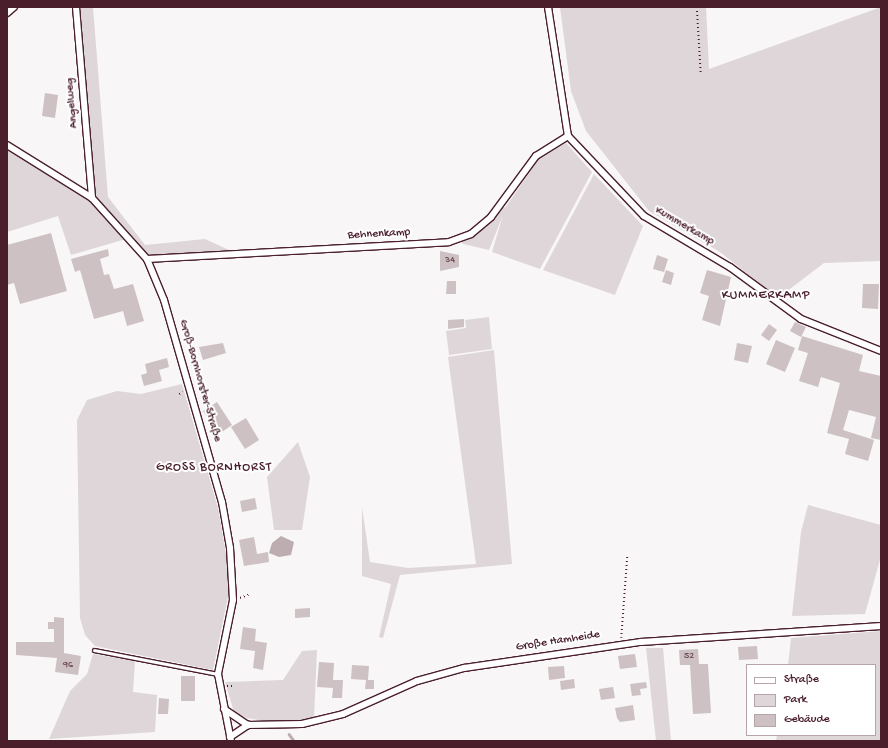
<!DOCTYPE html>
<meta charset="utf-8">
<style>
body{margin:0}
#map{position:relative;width:888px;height:748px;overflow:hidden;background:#f8f6f7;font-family:"Gochi Hand",sans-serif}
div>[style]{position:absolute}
.green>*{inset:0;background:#ded6d9}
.water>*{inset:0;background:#bdadb0}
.stream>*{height:2.5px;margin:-1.25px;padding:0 1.25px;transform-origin:1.25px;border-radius:1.25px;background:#bdadb0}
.building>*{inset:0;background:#cdc1c4}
.path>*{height:1.5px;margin-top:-0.75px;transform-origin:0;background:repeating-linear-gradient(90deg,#4a1f2b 0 1px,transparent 0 4px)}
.roads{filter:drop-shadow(1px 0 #4a1f2b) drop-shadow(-1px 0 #4a1f2b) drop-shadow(0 1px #4a1f2b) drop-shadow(0 -1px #4a1f2b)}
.lane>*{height:3px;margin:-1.5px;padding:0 1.5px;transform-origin:1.5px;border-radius:1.5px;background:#fff}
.street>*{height:6px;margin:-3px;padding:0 3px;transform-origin:3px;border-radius:3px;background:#fff}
span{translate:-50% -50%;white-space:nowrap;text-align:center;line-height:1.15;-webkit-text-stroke:4px #fff;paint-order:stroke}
.number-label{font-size:10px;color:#6b4851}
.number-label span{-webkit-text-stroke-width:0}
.street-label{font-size:12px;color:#4a1f2b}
.neighbourhood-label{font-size:13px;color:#4a1f2b;letter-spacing:1px}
.frame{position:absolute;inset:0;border:8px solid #4a1f2b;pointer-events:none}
.legend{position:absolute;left:746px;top:664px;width:130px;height:72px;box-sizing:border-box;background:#fff;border:1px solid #b7a5aa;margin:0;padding:5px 7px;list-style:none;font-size:12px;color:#4a1f2b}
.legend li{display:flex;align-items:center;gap:8px;height:20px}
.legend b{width:20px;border:1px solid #b7a5aa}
</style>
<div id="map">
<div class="green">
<i style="clip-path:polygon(79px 7px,93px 7px,108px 197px,145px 245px,205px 239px,229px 250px,148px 257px,95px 198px)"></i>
<i style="clip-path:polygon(560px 7px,706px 7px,709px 69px,881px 7px,881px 261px,824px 263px,778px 298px,720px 252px,649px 211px,586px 131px,571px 91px)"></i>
<i style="clip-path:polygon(566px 143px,592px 172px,540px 269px,492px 252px,503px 215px,489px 250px,463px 244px,461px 241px,476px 236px,502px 205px,505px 208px,538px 160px)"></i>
<i style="clip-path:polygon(7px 149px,91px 201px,126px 239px,71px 255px,58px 216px,7px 232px)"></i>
<i style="clip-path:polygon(594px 174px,643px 226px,615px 295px,543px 270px)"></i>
<i style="clip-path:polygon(489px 317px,492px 349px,449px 355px,446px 331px,466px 328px,465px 320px)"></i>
<i style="clip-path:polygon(494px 350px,512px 564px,400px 575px,383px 638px,379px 637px,391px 584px,362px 576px,362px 507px,370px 562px,408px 568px,476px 564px,448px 357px)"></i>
<i style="clip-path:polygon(182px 384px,218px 508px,231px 582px,213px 670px,95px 646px,85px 635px,80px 618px,77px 420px,87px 400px,117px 391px,141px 394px)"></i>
<i style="clip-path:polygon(298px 442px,310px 477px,302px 530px,274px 530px,267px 477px)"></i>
<i style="clip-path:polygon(808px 505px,881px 525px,881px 556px,865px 614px,792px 616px,801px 532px)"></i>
<i style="clip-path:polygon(881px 631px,881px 741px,776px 741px,777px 735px,875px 735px,875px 665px,788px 665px,791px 638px)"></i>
<i style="clip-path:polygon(646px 648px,663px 648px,671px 741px,656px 741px)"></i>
<i style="clip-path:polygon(317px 650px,314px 718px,283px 724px,247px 718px,234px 712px,225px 682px,283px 680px,302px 651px)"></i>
<i style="clip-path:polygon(93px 654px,135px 661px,133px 692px,157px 695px,155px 732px,49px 739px,70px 691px,87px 674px)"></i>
</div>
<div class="water">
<i style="clip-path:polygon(281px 536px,294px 542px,291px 555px,279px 557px,269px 553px,272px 543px)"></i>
</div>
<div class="stream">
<i style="left:289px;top:734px;width:9px;rotate:54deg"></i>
</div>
<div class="building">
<i style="clip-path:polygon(45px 93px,58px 95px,55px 118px,42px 116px)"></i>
<i style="clip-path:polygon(51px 233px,67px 291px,20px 304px,14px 283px,7px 285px,7px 245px)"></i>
<i style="clip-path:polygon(108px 249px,109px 256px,100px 259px,104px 275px,109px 274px,114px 289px,133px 284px,144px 321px,127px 326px,123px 311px,94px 319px,80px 270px,75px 272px,71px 259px)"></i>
<i style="clip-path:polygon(440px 251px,459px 255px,459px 267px,440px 271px)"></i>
<i style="clip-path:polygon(657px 255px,668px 259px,664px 272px,653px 269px)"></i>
<i style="clip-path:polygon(666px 270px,674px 273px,671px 285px,662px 282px)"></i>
<i style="clip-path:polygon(707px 270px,731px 277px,720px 326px,702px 320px,709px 296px,700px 293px)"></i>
<i style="clip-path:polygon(447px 281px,456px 281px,456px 294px,446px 294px)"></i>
<i style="clip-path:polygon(863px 284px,879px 284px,878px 309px,862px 308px)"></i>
<i style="clip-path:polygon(464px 319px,464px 327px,448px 329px,448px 320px)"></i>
<i style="clip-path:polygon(795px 322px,806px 327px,801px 337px,790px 331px)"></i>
<i style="clip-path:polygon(769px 324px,777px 330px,769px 341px,761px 335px)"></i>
<i style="clip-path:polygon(802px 336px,863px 355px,859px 371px,881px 376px,881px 440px,871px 438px,876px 417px,849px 410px,843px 430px,874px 440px,868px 461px,845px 454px,849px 439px,827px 433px,840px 383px,821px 377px,818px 387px,799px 381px,808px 353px,798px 350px)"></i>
<i style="clip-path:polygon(776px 340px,795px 348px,785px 372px,766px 364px)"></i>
<i style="clip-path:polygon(223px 343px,226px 353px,203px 360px,199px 347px)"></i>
<i style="clip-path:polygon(737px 343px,752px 346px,748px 363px,734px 360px)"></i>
<i style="clip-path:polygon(167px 358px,169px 367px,159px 370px,162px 381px,144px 386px,141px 375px,147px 373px,145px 364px)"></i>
<i style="clip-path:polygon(217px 402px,232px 425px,219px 434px,203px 411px)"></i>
<i style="clip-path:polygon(246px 418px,259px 440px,245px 449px,231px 427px)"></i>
<i style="clip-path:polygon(255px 498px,257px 509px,242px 512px,240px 501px)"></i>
<i style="clip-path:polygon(254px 537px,257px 554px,268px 552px,269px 562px,244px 566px,239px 540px)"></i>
<i style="clip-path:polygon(310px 608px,310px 617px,295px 618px,295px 609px)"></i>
<i style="clip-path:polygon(54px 617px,64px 618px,64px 653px,81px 656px,78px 675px,55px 672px,57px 658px,16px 655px,16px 642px,54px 642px,54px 629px,48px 629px,48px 622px,54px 622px)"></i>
<i style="clip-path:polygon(243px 627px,256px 629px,255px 641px,267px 643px,263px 670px,253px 668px,255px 651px,240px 649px)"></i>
<i style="clip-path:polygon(757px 646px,758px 659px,739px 660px,738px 647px)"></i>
<i style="clip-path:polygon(698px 649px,699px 664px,708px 664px,711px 713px,693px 714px,690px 665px,680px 665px,679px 650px)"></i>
<i style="clip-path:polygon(635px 654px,637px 667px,620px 669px,618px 656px)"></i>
<i style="clip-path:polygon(319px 662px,334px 663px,333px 680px,343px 680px,342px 698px,332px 698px,333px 688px,317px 687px)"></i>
<i style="clip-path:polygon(352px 665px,369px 666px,368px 680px,374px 680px,374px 689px,365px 689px,366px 680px,351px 679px)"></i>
<i style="clip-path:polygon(564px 666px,565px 678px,549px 680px,548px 667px)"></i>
<i style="clip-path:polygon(181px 676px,195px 676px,195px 701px,181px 701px)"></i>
<i style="clip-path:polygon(574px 679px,575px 688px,561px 690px,560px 681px)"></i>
<i style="clip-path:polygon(646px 682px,647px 688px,640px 689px,641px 695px,632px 696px,630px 684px)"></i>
<i style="clip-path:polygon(613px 687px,615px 698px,601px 700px,599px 689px)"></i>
<i style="clip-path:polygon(159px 698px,169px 699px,168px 714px,158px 714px)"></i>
<i style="clip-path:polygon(633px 705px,635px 720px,620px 722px,617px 718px,615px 708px)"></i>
</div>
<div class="path">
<i style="left:697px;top:7px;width:68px;rotate:86.6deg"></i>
<i style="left:179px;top:394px;width:4px;rotate:-27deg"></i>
<i style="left:240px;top:598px;width:9px;rotate:-21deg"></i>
<i style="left:621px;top:638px;width:82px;rotate:-85.8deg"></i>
<i style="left:227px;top:686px;width:7px"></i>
</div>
<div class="roads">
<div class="lane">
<i style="left:94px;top:650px;width:126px;rotate:11deg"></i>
</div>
<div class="street">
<i style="left:76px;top:7px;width:192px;rotate:85.2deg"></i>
<i style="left:548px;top:7px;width:131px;rotate:81.2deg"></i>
<i style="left:568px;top:136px;width:110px;rotate:46.5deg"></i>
<i style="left:644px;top:216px;width:100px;rotate:30.7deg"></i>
<i style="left:730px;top:267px;width:88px;rotate:36.2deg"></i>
<i style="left:801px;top:319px;width:86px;rotate:21.8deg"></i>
<i style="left:7px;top:13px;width:9px;rotate:-41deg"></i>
<i style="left:7px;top:145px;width:100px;rotate:31.9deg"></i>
<i style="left:92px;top:198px;width:82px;rotate:48deg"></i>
<i style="left:147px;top:259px;width:44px;rotate:67.5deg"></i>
<i style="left:164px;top:300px;width:210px;rotate:74deg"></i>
<i style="left:222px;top:502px;width:47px;rotate:80.1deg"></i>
<i style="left:230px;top:548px;width:52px;rotate:86.7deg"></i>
<i style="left:233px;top:600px;width:76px;rotate:101.5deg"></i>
<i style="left:218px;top:674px;width:68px;rotate:79deg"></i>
<i style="left:147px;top:259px;width:302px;rotate:-3.2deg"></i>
<i style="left:449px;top:242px;width:23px;rotate:-20deg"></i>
<i style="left:471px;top:234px;width:26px;rotate:-40deg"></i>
<i style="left:491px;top:217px;width:76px;rotate:-53.6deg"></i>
<i style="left:536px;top:156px;width:38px;rotate:-32deg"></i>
<i style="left:224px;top:709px;width:29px;rotate:34deg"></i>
<i style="left:230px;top:737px;width:22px;rotate:-34deg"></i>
<i style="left:248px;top:725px;width:54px;rotate:-1.1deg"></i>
<i style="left:302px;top:724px;width:42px;rotate:-13.7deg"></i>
<i style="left:343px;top:714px;width:81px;rotate:-24deg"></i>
<i style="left:417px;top:681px;width:49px;rotate:-15.5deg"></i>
<i style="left:464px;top:668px;width:179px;rotate:-8.4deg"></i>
<i style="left:641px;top:642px;width:241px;rotate:-3.8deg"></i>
</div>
</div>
<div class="number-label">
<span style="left:450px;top:261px">34</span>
<span style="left:689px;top:657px">52</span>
<span style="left:68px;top:666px">96</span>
</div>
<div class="street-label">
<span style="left:73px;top:103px;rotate:-95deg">Angelweg</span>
<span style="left:684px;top:227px;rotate:30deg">Kummerkamp</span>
<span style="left:379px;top:235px;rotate:-3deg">Behnenkamp</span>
<span style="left:199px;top:381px;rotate:74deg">Groß-Bornhorster-Straße</span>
<span style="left:558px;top:642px;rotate:-9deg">Große Hamheide</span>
</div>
<div class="neighbourhood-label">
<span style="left:766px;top:296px">KUMMERKAMP</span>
<span style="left:214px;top:468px">GROSS BORNHORST</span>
</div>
<div class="frame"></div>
<ul class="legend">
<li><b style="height:5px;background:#fff"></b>Straße</li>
<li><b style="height:11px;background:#ded6d9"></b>Park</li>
<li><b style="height:11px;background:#cdc1c4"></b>Gebäude</li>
</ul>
</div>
